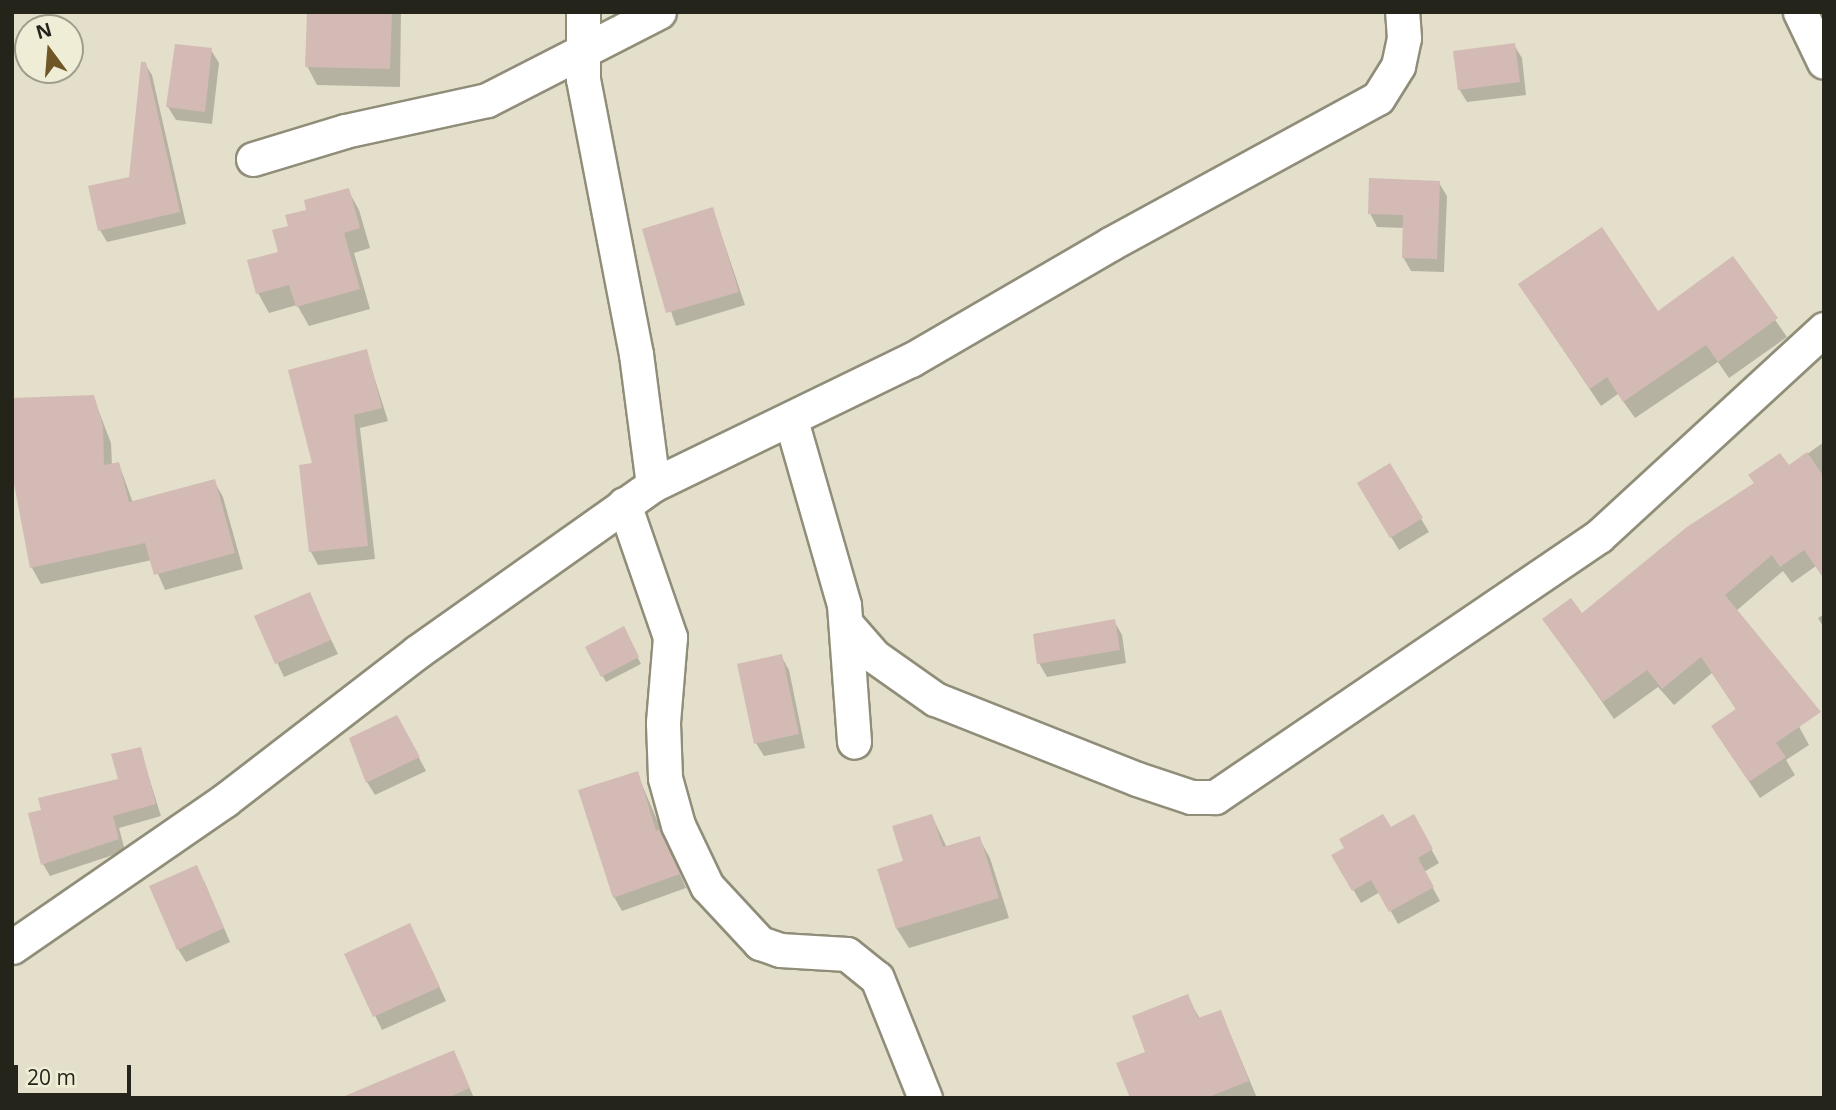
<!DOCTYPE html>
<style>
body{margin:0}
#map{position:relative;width:1836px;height:1110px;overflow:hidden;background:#e3dfca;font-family:"Open Sans",sans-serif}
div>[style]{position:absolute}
.shadow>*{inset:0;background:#0003}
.building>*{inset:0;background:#d3bab5}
.roads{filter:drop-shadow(2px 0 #908d79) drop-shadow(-2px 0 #908d79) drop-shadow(0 2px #908d79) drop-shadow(0 -2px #908d79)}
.minor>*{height:33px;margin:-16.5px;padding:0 16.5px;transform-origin:16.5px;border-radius:16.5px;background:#fff}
span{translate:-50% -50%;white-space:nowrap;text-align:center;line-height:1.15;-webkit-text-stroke:7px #f0edd7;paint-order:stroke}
.frame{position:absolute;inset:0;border:14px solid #25241b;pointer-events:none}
.north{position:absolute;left:14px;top:14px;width:70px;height:70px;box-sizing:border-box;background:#f0edd7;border:2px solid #9f9d8c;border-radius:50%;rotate:344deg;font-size:19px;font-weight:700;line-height:28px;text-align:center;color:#25241b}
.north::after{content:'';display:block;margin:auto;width:24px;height:32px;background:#6e5626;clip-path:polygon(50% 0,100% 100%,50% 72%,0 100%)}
.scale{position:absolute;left:14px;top:1065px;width:117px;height:32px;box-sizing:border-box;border:4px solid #25241b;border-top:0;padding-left:9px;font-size:21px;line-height:24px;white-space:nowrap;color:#25241b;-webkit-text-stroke:5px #f0edd7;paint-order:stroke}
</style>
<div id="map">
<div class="shadow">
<i style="clip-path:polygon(309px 12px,401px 12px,400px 87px,317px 85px,307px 66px)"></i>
<i style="clip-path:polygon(1514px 45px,1522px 58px,1526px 95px,1467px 102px,1459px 89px)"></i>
<i style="clip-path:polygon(211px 50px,219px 63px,212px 124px,176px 120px,168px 107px)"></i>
<i style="clip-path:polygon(145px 64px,152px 75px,186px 224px,107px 242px,100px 230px,131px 178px)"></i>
<i style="clip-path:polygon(1439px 183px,1447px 196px,1444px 272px,1411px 271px,1403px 257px,1405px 228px,1377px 227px,1370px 213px)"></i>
<i style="clip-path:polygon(348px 190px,359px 210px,370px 248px,354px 253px,370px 309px,309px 326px,297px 305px,269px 313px,258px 293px,290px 227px)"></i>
<i style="clip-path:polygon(713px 210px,745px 305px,676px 326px,644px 231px)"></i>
<i style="clip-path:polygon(1732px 258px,1787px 337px,1729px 378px,1718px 362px,1635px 418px,1618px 394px,1601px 406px,1520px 285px,1658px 313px)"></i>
<i style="clip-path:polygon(366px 351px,388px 421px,360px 428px,375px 559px,318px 565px,311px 552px,314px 465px)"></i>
<i style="clip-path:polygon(93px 396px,111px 443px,112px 465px,119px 464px,133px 503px,214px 481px,223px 497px,243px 569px,165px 590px,152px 560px,41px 584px,32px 568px,13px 470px)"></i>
<i style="clip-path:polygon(1824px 442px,1824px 578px,1816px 566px,1792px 583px,1783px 571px,1736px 611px,1809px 745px,1786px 760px,1795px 775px,1760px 798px,1724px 744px,1736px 709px,1712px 673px,1674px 705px,1658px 687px,1614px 719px,1545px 620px,1581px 616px)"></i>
<i style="clip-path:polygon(1389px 466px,1429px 532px,1399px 550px,1367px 497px)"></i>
<i style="clip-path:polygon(309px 594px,338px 654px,284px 677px,256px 617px)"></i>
<i style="clip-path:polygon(1824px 614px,1824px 628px,1818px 618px)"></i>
<i style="clip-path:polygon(1114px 621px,1122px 635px,1126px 663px,1047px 677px,1039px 663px)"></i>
<i style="clip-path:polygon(623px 629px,641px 664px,606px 682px,587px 648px)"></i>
<i style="clip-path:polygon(781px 656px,789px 670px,805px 748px,764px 756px,756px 743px)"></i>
<i style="clip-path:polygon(397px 717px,426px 771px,375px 795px,367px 782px)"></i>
<i style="clip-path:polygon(140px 749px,161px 816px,119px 828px,125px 851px,50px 876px,43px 864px,43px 811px,120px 780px)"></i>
<i style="clip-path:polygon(637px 773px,686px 888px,622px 911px,614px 897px)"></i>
<i style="clip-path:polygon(932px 816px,947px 848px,979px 838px,990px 858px,1009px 918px,909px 948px,897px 929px,879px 871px,905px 862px)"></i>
<i style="clip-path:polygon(1413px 817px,1439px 863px,1424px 872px,1440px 901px,1398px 924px,1380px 892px,1361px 903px,1334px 856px)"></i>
<i style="clip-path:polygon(204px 881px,230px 942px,186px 962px,178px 949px)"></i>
<i style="clip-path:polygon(417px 939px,446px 1001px,382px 1030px,346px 955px)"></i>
<i style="clip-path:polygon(1187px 996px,1200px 1019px,1221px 1012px,1257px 1098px,1132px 1098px)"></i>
<i style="clip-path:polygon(454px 1052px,474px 1098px,377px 1098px)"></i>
</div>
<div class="building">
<i style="clip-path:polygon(307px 12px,392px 12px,390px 69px,305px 67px)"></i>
<i style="clip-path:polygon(1515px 43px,1520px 82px,1458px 90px,1453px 51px)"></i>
<i style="clip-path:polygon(175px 44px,212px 48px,205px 112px,166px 107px)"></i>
<i style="clip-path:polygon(141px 62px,146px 62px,180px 212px,98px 231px,88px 186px,129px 177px)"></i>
<i style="clip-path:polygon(1369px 178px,1440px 181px,1437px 259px,1402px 258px,1403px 215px,1368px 214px)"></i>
<i style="clip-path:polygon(349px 188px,360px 228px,344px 233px,360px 289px,296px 307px,289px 285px,256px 294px,247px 260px,278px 252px,272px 230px,288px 226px,285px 215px,306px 210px,304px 200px)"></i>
<i style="clip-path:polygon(713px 207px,739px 292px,666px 313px,642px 229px)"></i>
<i style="clip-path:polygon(1602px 227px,1658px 311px,1733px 256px,1778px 318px,1718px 362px,1706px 345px,1623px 402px,1607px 377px,1590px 389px,1518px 284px)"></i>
<i style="clip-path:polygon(367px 349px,382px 408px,354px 415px,368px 546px,309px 552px,299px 465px,312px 463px,288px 370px)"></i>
<i style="clip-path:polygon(94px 395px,103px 426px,104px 465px,119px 462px,129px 502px,215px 479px,235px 553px,154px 575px,145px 543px,30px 568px,12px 473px,12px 398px)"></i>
<i style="clip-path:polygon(1807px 452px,1824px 477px,1824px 579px,1804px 550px,1780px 567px,1772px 555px,1725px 595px,1821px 712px,1776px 743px,1786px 757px,1749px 782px,1711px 726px,1736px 709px,1701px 657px,1662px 689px,1647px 670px,1603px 702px,1542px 619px,1571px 598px,1582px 613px,1687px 527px,1754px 483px,1748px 475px,1780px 453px,1789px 465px)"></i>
<i style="clip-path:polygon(1390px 463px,1423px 518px,1390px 538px,1357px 483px)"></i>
<i style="clip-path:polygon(310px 592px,331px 640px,275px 664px,254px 616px)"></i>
<i style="clip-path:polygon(1115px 619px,1120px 650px,1037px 664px,1033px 634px)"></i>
<i style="clip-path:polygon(624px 626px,639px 657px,601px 677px,585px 647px)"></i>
<i style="clip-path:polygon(782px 654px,799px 734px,754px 744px,737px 664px)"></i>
<i style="clip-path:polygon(397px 715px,420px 757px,366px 783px,349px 738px)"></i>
<i style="clip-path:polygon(141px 747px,156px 804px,113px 816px,119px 839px,41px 865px,28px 813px,41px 810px,38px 798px,118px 779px,111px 754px)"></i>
<i style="clip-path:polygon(638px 771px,656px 831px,659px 829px,680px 874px,613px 898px,578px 790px)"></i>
<i style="clip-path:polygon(932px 814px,943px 847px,980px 836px,999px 898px,896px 929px,877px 869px,903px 861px,892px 826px)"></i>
<i style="clip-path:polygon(1383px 814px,1391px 827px,1414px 814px,1433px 849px,1418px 858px,1434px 887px,1389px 912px,1371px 880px,1352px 891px,1331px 855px,1344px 848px,1339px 839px)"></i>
<i style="clip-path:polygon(197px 865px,224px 928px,177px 950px,149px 886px)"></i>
<i style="clip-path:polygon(410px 923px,440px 987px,373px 1017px,344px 954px)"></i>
<i style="clip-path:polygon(1188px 994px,1198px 1018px,1221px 1010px,1249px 1081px,1206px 1098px,1130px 1098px,1116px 1063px,1145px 1052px,1132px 1016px)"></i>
<i style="clip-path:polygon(454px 1050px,470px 1088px,447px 1098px,340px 1098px)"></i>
</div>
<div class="roads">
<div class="minor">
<i style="left:583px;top:12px;width:67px;rotate:90deg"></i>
<i style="left:583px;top:79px;width:280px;rotate:79.1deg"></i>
<i style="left:636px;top:354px;width:132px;rotate:82.6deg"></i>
<i style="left:1800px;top:12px;width:55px;rotate:64.4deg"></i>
<i style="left:253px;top:159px;width:96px;rotate:-16.9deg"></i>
<i style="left:345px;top:131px;width:145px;rotate:-12.3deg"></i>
<i style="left:487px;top:100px;width:193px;rotate:-27.1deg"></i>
<i style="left:791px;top:420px;width:192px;rotate:74deg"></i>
<i style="left:844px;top:605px;width:137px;rotate:85.8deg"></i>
<i style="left:624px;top:504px;width:141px;rotate:70.9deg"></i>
<i style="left:670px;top:637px;width:86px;rotate:94.7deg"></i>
<i style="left:663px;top:723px;width:55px;rotate:87.9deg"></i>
<i style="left:665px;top:778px;width:49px;rotate:74.5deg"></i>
<i style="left:678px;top:825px;width:68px;rotate:64.6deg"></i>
<i style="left:707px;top:886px;width:78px;rotate:47.1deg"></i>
<i style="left:760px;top:943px;width:21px;rotate:19deg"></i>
<i style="left:780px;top:950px;width:67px;rotate:3.4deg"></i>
<i style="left:847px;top:954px;width:38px;rotate:39deg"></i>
<i style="left:877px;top:978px;width:129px;rotate:68.2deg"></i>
<i style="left:848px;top:626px;width:40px;rotate:49deg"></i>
<i style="left:874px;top:656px;width:75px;rotate:35.2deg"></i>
<i style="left:935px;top:699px;width:217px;rotate:21.6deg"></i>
<i style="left:1137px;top:779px;width:57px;rotate:18.4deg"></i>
<i style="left:1191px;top:797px;width:24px"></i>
<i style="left:1215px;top:797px;width:464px;rotate:-34.2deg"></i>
<i style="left:1599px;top:536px;width:306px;rotate:-42.6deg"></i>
<i style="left:12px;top:947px;width:259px;rotate:-34.6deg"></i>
<i style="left:225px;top:800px;width:242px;rotate:-37.6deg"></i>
<i style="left:417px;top:652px;width:289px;rotate:-35.3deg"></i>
<i style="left:653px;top:485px;width:287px;rotate:-25.9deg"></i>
<i style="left:911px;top:360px;width:230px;rotate:-30.2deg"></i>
<i style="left:1110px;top:244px;width:305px;rotate:-28.6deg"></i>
<i style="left:1378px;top:98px;width:38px;rotate:-58deg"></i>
<i style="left:1398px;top:66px;width:29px;rotate:-78deg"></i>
<i style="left:1404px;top:38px;width:26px;rotate:-94deg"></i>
</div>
</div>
<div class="frame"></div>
<div class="north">N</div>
<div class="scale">20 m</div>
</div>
